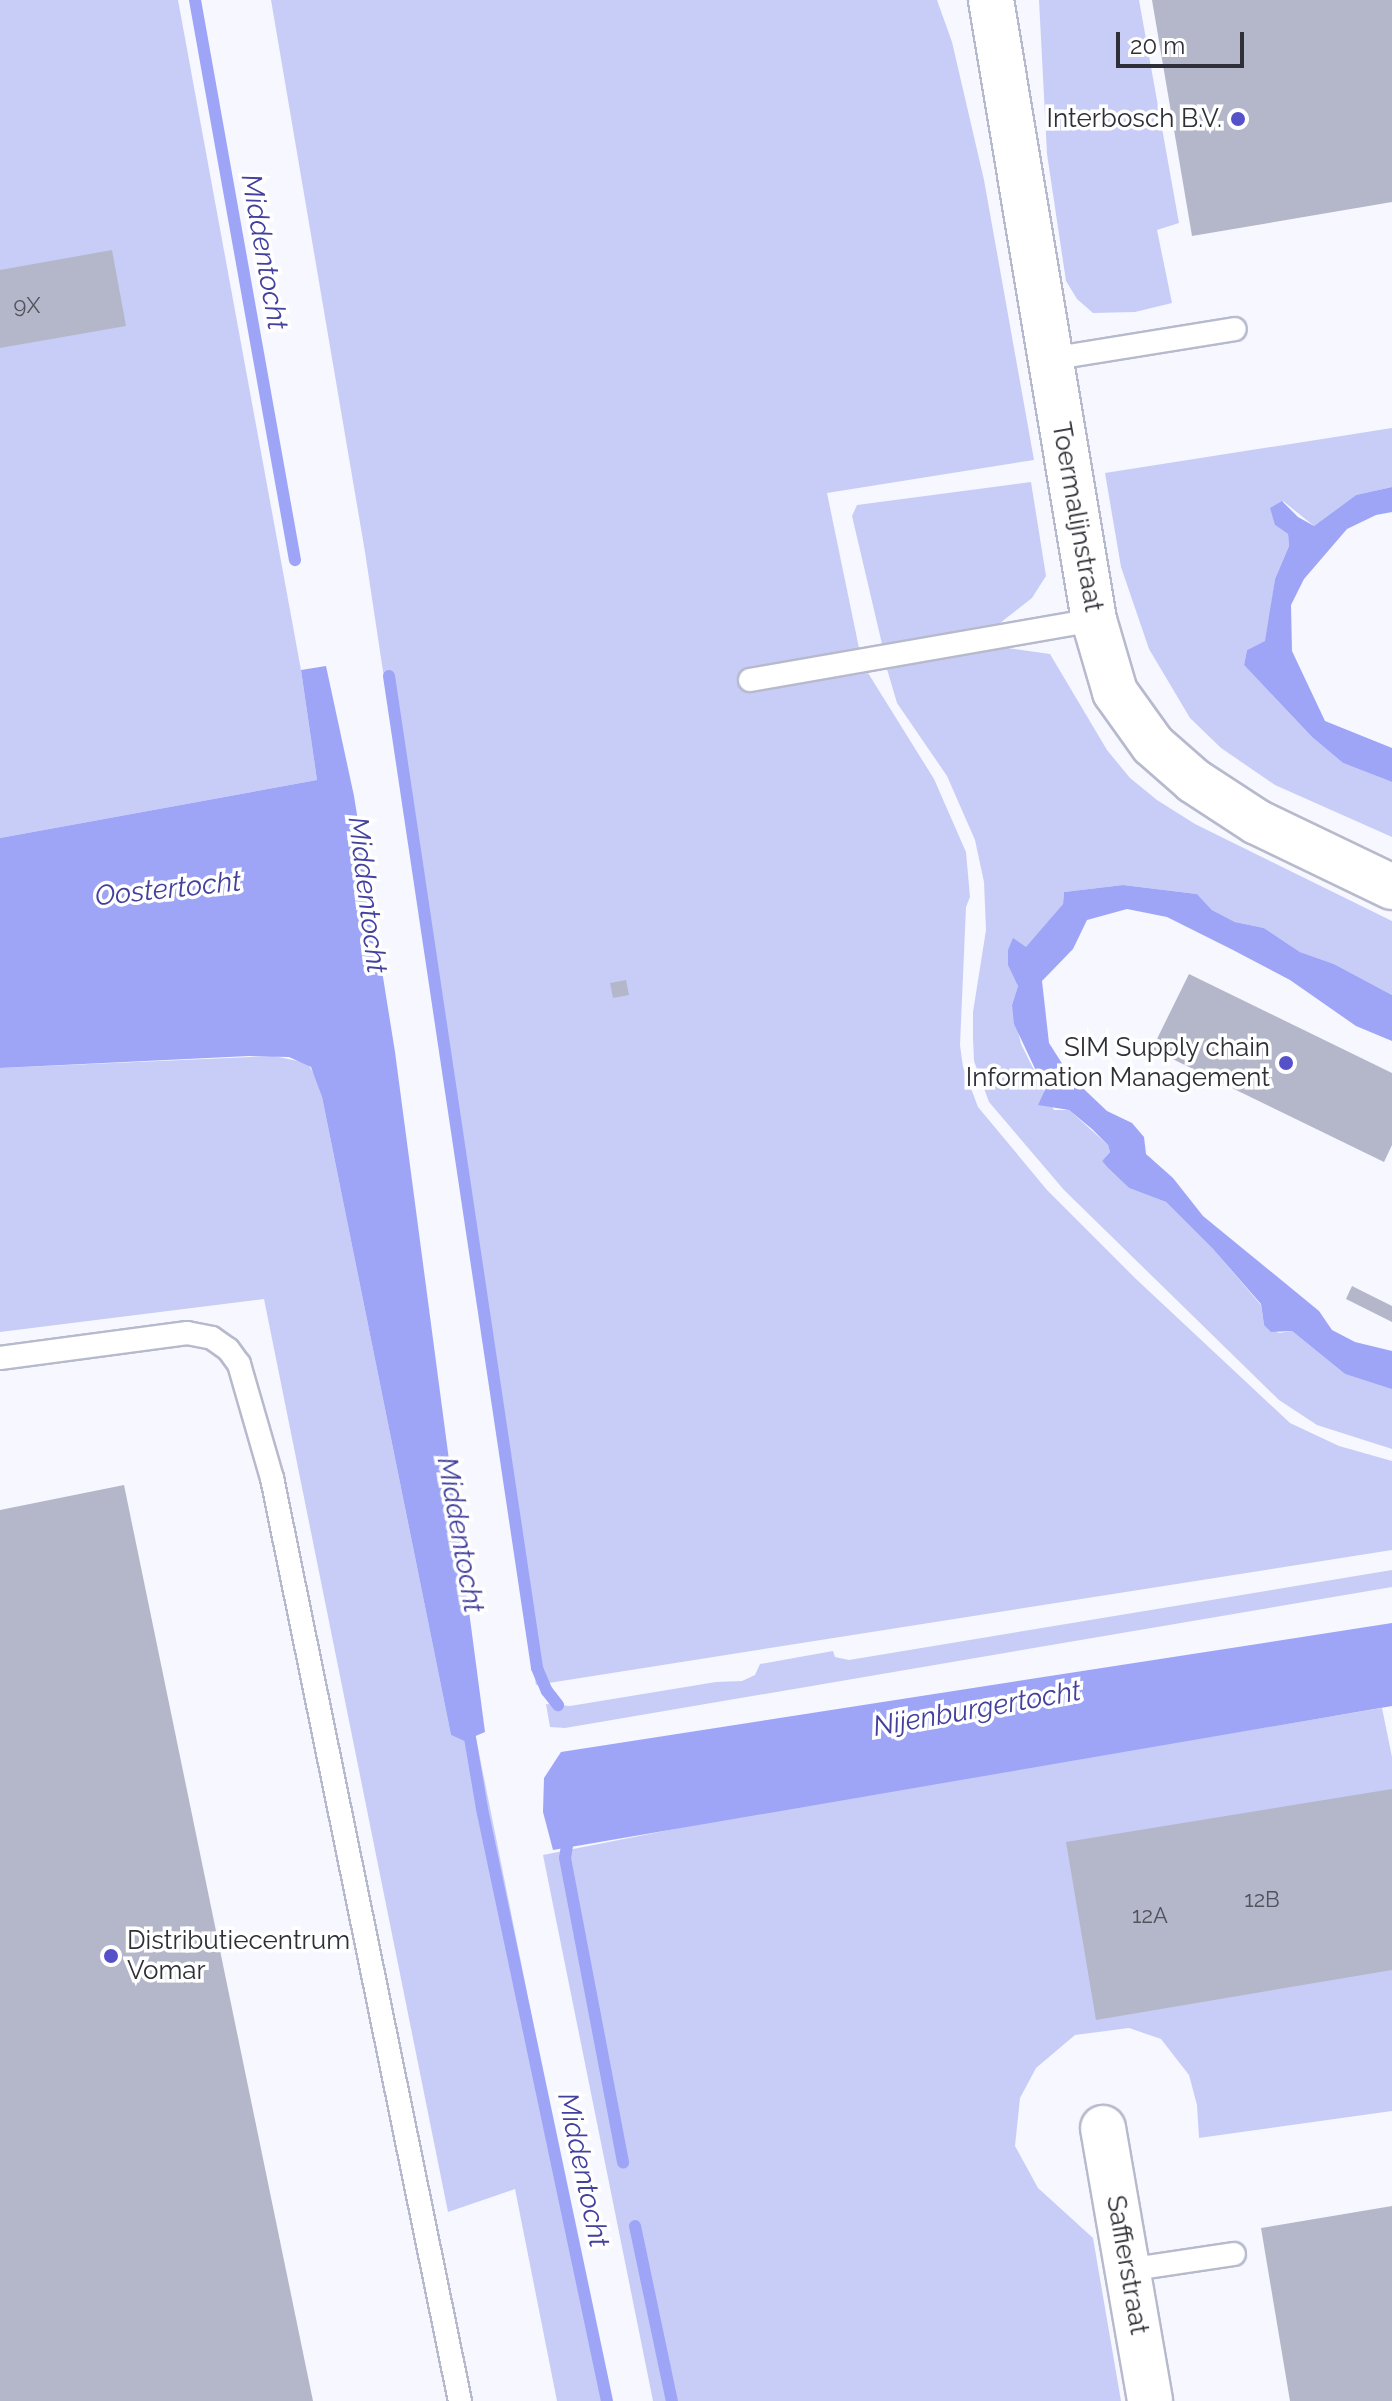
<!DOCTYPE html>
<style>
body{margin:0}
#map{position:relative;width:1392px;height:2401px;overflow:hidden;background:#f6f7ff;font-family:Raleway,sans-serif}
div>[style]{position:absolute}
.green>*{inset:0;background:#c8cdf8}
.water>*{inset:0;background:#9ea5f7}
.stream>*{height:12px;margin:-6px;padding:0 6px;transform-origin:6px;border-radius:6px;background:#9ea5f7}
.building>*{inset:0;background:#b4b7c9}
.roads{filter:drop-shadow(2px 0 #b7bacc) drop-shadow(-2px 0 #b7bacc) drop-shadow(0 2px #b7bacc) drop-shadow(0 -2px #b7bacc)}
.service>*{height:22px;margin:-11px;padding:0 11px;transform-origin:11px;border-radius:11px;background:#fff}
.minor>*{height:44px;margin:-22px;padding:0 22px;transform-origin:22px;border-radius:22px;background:#fff}
.tertiary>*{height:44px;margin:-22px;padding:0 22px;transform-origin:22px;border-radius:22px;background:#fff}
.dots>*{width:22px;height:22px;translate:-50% -50%;box-sizing:border-box;border:4px solid #fff;border-radius:50%}
span{translate:-50% -50%;white-space:nowrap;text-align:center;line-height:1.15;-webkit-text-stroke:7px #fff;paint-order:stroke}
.number-label{font-size:22px;color:#50525c}
.number-label span{-webkit-text-stroke-width:0}
.poi-label{font-size:26px;color:#2f3037}
.right{translate:-100% -50%;text-align:right}
.left{translate:0 -50%;text-align:left}
.street-label{font-size:26px;color:#2f3037}
.water-label{font-size:28px;color:#43409e;font-style:italic}
.scale{position:absolute;left:1116px;top:32px;width:128px;height:36px;box-sizing:border-box;border:4px solid #2f3037;border-top:0;padding-left:10px;font-size:24px;line-height:28px;white-space:nowrap;color:#2f3037;-webkit-text-stroke:6px #fff;paint-order:stroke}
</style>
<div id="map">
<div class="green">
<i style="clip-path:polygon(0 0,178px 0,301px 670px,317px 780px,0 838px)"></i>
<i style="clip-path:polygon(271px 0,937px 0,952px 42px,984px 180px,1034px 460px,827px 493px,859px 648px,743px 670px,746px 692px,868px 673px,934px 779px,966px 852px,970px 897px,966px 907px,960px 1045px,963px 1067px,978px 1107px,1047px 1190px,1136px 1279px,1290px 1423px,1339px 1446px,1392px 1461px,1392px 1550px,536px 1685px,365px 552px)"></i>
<i style="clip-path:polygon(1039px 0,1139px 0,1179px 223px,1157px 230px,1172px 303px,1135px 312px,1093px 313px,1077px 299px,1066px 281px,1047px 154px)"></i>
<i style="clip-path:polygon(1392px 428px,1392px 487px,1356px 495px,1314px 526px,1283px 501px,1275px 525px,1288px 534px,1289px 546px,1275px 579px,1266px 641px,1247px 650px,1244px 665px,1312px 737px,1343px 763px,1392px 782px,1392px 837px,1275px 785px,1221px 748px,1190px 718px,1149px 649px,1121px 567px,1105px 473px)"></i>
<i style="clip-path:polygon(1031px 482px,1046px 576px,1032px 598px,1000px 623px,882px 644px,852px 516px,857px 505px)"></i>
<i style="clip-path:polygon(1007px 648px,1050px 654px,1107px 750px,1130px 778px,1157px 800px,1195px 824px,1392px 921px,1392px 995px,1334px 964px,1300px 952px,1264px 928px,1235px 922px,1212px 910px,1197px 894px,1123px 885px,1064px 892px,1063px 904px,1026px 948px,1021px 947px,1014px 972px,1018px 986px,1012px 1005px,1021px 1044px,1054px 1110px,1069px 1110px,1108px 1145px,1110px 1152px,1102px 1161px,1107px 1167px,1129px 1188px,1166px 1202px,1213px 1249px,1261px 1305px,1264px 1325px,1279px 1333px,1292px 1331px,1345px 1374px,1392px 1388px,1392px 1449px,1317px 1425px,1279px 1400px,1064px 1190px,989px 1102px,974px 1061px,973px 1039px,973px 1012px,986px 930px,984px 882px,975px 840px,947px 776px,897px 703px,887px 669px)"></i>
<i style="clip-path:polygon(274px 1056px,307px 1063px,315px 1075px,322px 1097px,451px 1735px,464px 1741px,476px 1738px,609px 2401px,557px 2401px,515px 2189px,448px 2212px,264px 1299px,0 1332px,0 1068px)"></i>
<i style="clip-path:polygon(1392px 1570px,1392px 1587px,565px 1728px,550px 1727px,546px 1704px,570px 1706px,716px 1682px,742px 1681px,755px 1675px,760px 1664px,833px 1651px,835px 1657px,849px 1660px)"></i>
<i style="clip-path:polygon(1382px 1708px,1392px 1757px,1392px 2111px,1199px 2138px,1197px 2105px,1189px 2075px,1161px 2039px,1129px 2028px,1075px 2035px,1036px 2068px,1020px 2098px,1015px 2146px,1038px 2188px,1093px 2238px,1121px 2401px,653px 2401px,543px 1855px,776px 1809px)"></i>
</div>
<div class="water">
<i style="clip-path:polygon(1392px 487px,1392px 512px,1376px 515px,1347px 529px,1304px 579px,1291px 605px,1292px 651px,1325px 721px,1392px 748px,1392px 782px,1343px 763px,1312px 737px,1244px 665px,1247px 650px,1265px 641px,1275px 579px,1289px 546px,1288px 534px,1275px 525px,1270px 508px,1282px 501px,1298px 517px,1314px 526px,1356px 495px)"></i>
<i style="clip-path:polygon(326px 666px,354px 796px,395px 1052px,485px 1732px,464px 1741px,451px 1735px,322px 1097px,311px 1067px,289px 1057px,249px 1056px,0 1068px,0 838px,317px 780px,301px 670px)"></i>
<i style="clip-path:polygon(1123px 885px,1197px 894px,1212px 910px,1235px 922px,1264px 928px,1300px 952px,1334px 964px,1392px 995px,1392px 1041px,1356px 1026px,1290px 980px,1233px 950px,1167px 917px,1127px 909px,1087px 920px,1073px 949px,1042px 981px,1049px 1043px,1070px 1076px,1107px 1111px,1132px 1123px,1144px 1137px,1146px 1154px,1173px 1178px,1203px 1216px,1319px 1311px,1332px 1330px,1355px 1342px,1392px 1351px,1392px 1389px,1345px 1374px,1292px 1331px,1271px 1332px,1264px 1325px,1261px 1304px,1213px 1249px,1166px 1202px,1129px 1188px,1107px 1167px,1102px 1161px,1110px 1152px,1108px 1145px,1092px 1129px,1069px 1110px,1038px 1105px,1045px 1090px,1014px 1024px,1012px 1005px,1018px 986px,1008px 965px,1008px 950px,1013px 938px,1026px 947px,1063px 904px,1064px 892px)"></i>
<i style="clip-path:polygon(1392px 1623px,1392px 1706px,553px 1850px,543px 1812px,544px 1778px,561px 1752px)"></i>
</div>
<div class="stream">
<i style="left:195px;top:0;width:569px;rotate:79.88deg"></i>
<i style="left:389px;top:676px;width:1003px;rotate:81.51deg"></i>
<i style="left:537px;top:1668px;width:25px;rotate:67deg"></i>
<i style="left:547px;top:1691px;width:18px;rotate:52deg"></i>
<i style="left:468px;top:1726px;width:84px;rotate:80.4deg"></i>
<i style="left:482px;top:1809px;width:605px;rotate:78.08deg"></i>
<i style="left:569px;top:1833px;width:25px;rotate:99deg"></i>
<i style="left:565px;top:1858px;width:310px;rotate:79.2deg"></i>
<i style="left:635px;top:2226px;width:179px;rotate:78.1deg"></i>
</div>
<div class="building">
<i style="clip-path:polygon(1152px 0,1392px 0,1392px 202px,1192px 236px)"></i>
<i style="clip-path:polygon(112px 250px,126px 326px,0 348px,0 270px)"></i>
<i style="clip-path:polygon(1189px 974px,1392px 1073px,1392px 1145px,1384px 1162px,1152px 1049px)"></i>
<i style="clip-path:polygon(626px 980px,629px 995px,613px 998px,610px 983px)"></i>
<i style="clip-path:polygon(1352px 1286px,1392px 1306px,1392px 1322px,1346px 1299px)"></i>
<i style="clip-path:polygon(124px 1485px,313px 2401px,0 2401px,0 1510px)"></i>
<i style="clip-path:polygon(1392px 1789px,1392px 1970px,1096px 2020px,1066px 1842px)"></i>
<i style="clip-path:polygon(1392px 2206px,1392px 2401px,1290px 2401px,1261px 2228px)"></i>
</div>
<div class="roads">
<div class="service">
<i style="left:1050px;top:359px;width:187px;rotate:-9.2deg"></i>
<i style="left:750px;top:680px;width:349px;rotate:-9.9deg"></i>
<i style="left:0;top:1358px;width:189px;rotate:-7.6deg"></i>
<i style="left:187px;top:1333px;width:25px;rotate:11deg"></i>
<i style="left:212px;top:1338px;width:19px;rotate:35deg"></i>
<i style="left:228px;top:1349px;width:19px;rotate:54deg"></i>
<i style="left:239px;top:1364px;width:119px;rotate:73.9deg"></i>
<i style="left:272px;top:1478px;width:942px;rotate:78.49deg"></i>
<i style="left:1127px;top:2270px;width:108px;rotate:-8.5deg"></i>
</div>
<div class="minor">
<i style="left:1103px;top:2128px;width:277px;rotate:80.2deg"></i>
</div>
<div class="tertiary">
<i style="left:991px;top:0;width:628px;rotate:80.57deg"></i>
<i style="left:1094px;top:620px;width:75px;rotate:73.7deg"></i>
<i style="left:1115px;top:692px;width:65px;rotate:54.4deg"></i>
<i style="left:1153px;top:745px;width:55px;rotate:41.3deg"></i>
<i style="left:1194px;top:781px;width:75px;rotate:33.1deg"></i>
<i style="left:1257px;top:822px;width:150px;rotate:25.7deg"></i>
</div>
</div>
<div class="dots">
<i style="left:1238px;top:119px;background:#5651c8"></i>
<i style="left:1286px;top:1063px;background:#5651c8"></i>
<i style="left:111px;top:1956px;background:#5651c8"></i>
</div>
<div class="number-label">
<span style="left:27px;top:306px">9X</span>
<span style="left:1262px;top:1900px">12B</span>
<span style="left:1150px;top:1916px">12A</span>
</div>
<div class="poi-label">
<span class="right" style="left:1222px;top:119px">Interbosch B.V.</span>
<span class="right" style="left:1270px;top:1063px">SIM Supply chain<br>Information Management</span>
<span class="left" style="left:127px;top:1956px">Distributiecentrum<br>Vomar</span>
</div>
<div class="street-label">
<span style="left:1077px;top:517px;rotate:80deg">Toermalijnstraat</span>
<span style="left:1127px;top:2265px;rotate:80deg">Saffierstraat</span>
</div>
<div class="water-label">
<span style="left:264px;top:252px;rotate:80deg">Middentocht</span>
<span style="left:168px;top:889px;rotate:-6deg">Oostertocht</span>
<span style="left:367px;top:895px;rotate:83deg">Middentocht</span>
<span style="left:460px;top:1535px;rotate:80deg">Middentocht</span>
<span style="left:977px;top:1709px;rotate:-10deg">Nijenburgertocht</span>
<span style="left:583px;top:2170px;rotate:78deg">Middentocht</span>
</div>
<div class="scale">20 m</div>
</div>
